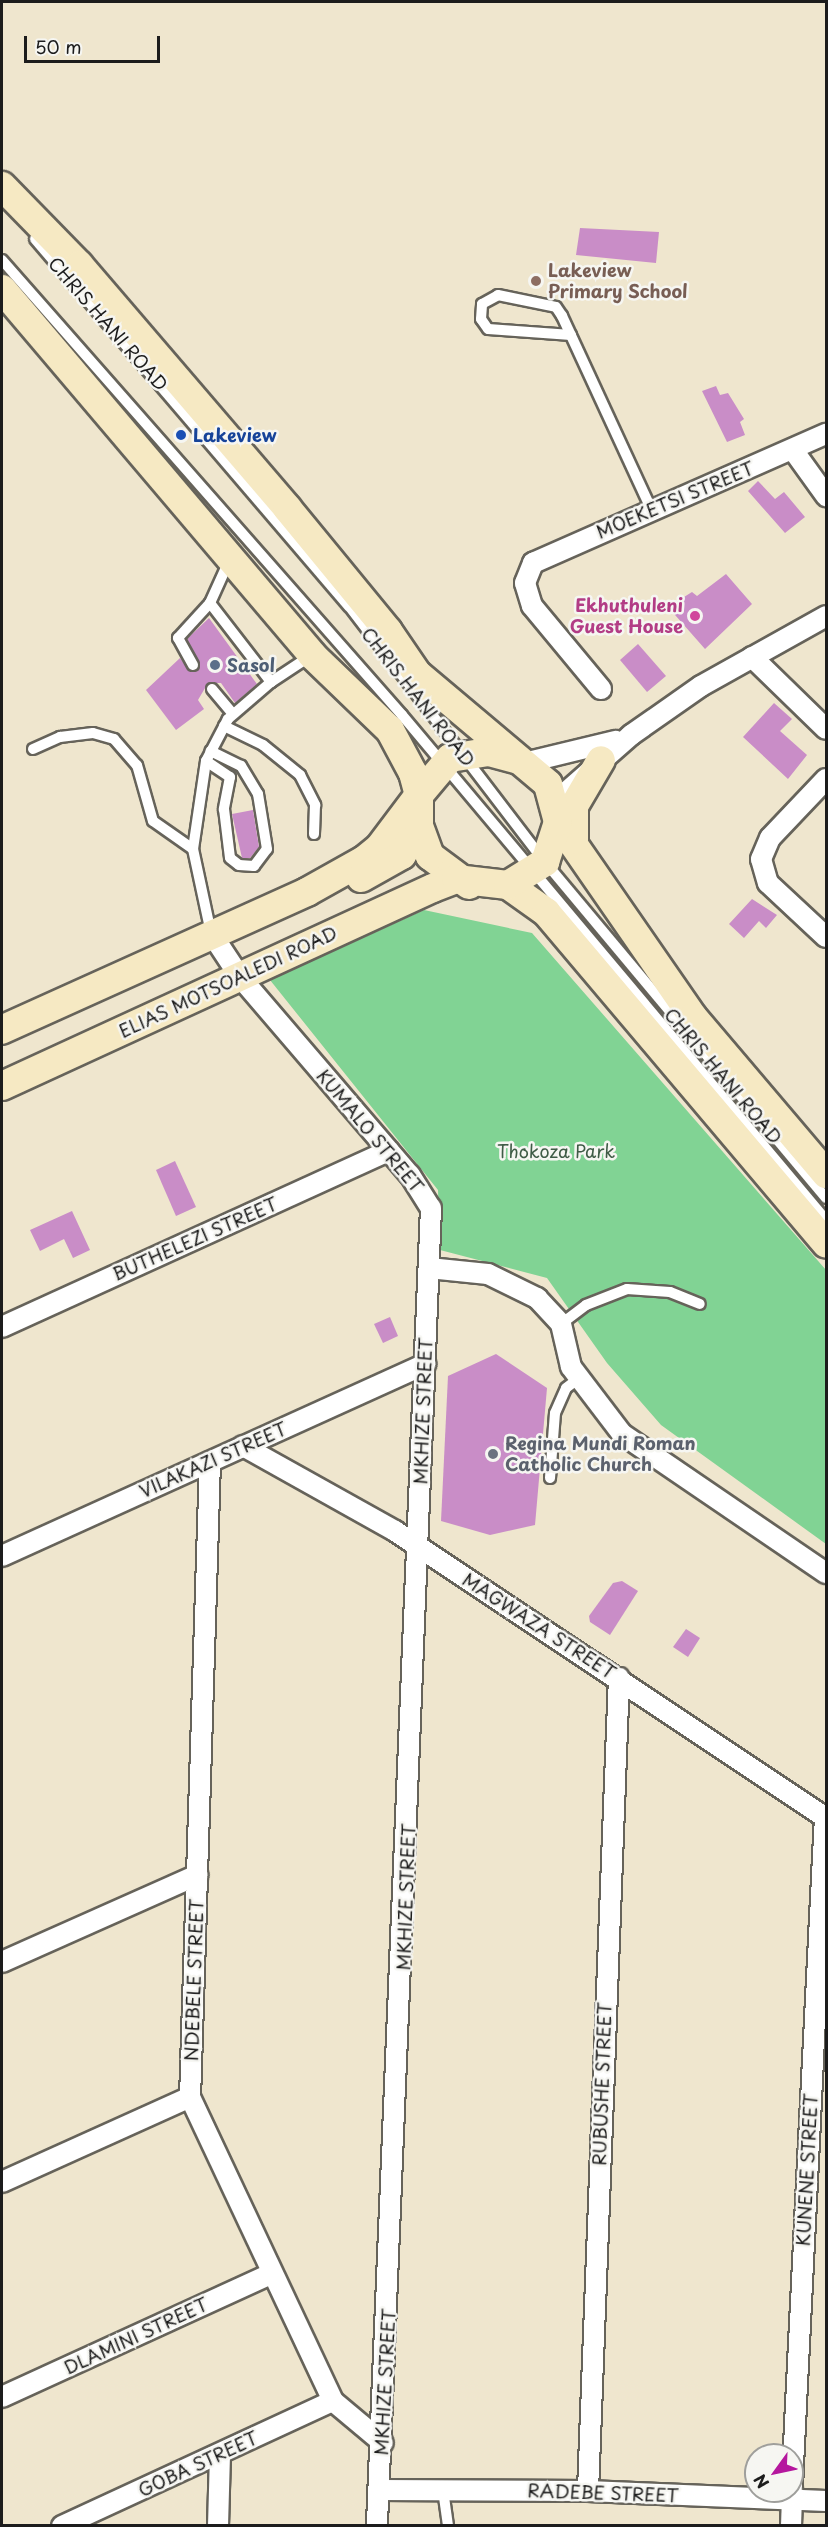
<!DOCTYPE html>
<style>
body{margin:0}
#map{position:relative;width:828px;height:2527px;overflow:hidden;background:#efe6ce;font-family:"Playpen Sans",sans-serif}
div>[style]{position:absolute}
.green>*{inset:0;background:#81d394}
.building>*{inset:0;background:#c98dc7}
.roads{filter:drop-shadow(2px 0 #66635a) drop-shadow(-2px 0 #66635a) drop-shadow(0 2px #66635a) drop-shadow(0 -2px #66635a)}
.service>*{height:10px;margin:-5px;padding:0 5px;transform-origin:5px;border-radius:5px;background:#fff}
.minor>*{height:20px;margin:-10px;padding:0 10px;transform-origin:10px;border-radius:10px;background:#fff}
.secondary>*{height:28px;margin:-14px;padding:0 14px;transform-origin:14px;border-radius:14px;background:#f6e9c3}
.dots>*{width:16px;height:16px;translate:-50% -50%;box-sizing:border-box;border:3px solid #f6f6f2;border-radius:50%}
span{translate:-50% -50%;white-space:nowrap;text-align:center;line-height:1.15;-webkit-text-stroke:5px #f6f6f2;paint-order:stroke}
.education-label{font-size:18px;color:#785e54;font-weight:700}
.left{translate:0 -50%;text-align:left}
.street-label{font-size:18px;color:#1c1c1c}
.transit-label{font-size:18px;color:#164399;font-weight:700}
.hotel-label{font-size:18px;color:#b23c85;font-weight:700}
.right{translate:-100% -50%;text-align:right}
.service-label{font-size:18px;color:#4e5e75;font-weight:700}
.park-label{font-size:18px;color:#3f5c46}
.worship-label{font-size:18px;color:#5b616d;font-weight:700}
.frame{position:absolute;inset:0;border:3px solid #1c1c1c;pointer-events:none}
.north{position:absolute;left:744px;top:2443px;width:60px;height:60px;box-sizing:border-box;background:#f6f6f2;border:2px solid #9f9f9c;border-radius:50%;rotate:237deg;font-size:16px;font-weight:700;line-height:24px;text-align:center;color:#1c1c1c}
.north::after{content:'';display:block;margin:auto;width:21px;height:27px;background:#b5179e;clip-path:polygon(50% 0,100% 100%,50% 72%,0 100%)}
.scale{position:absolute;left:24px;top:36px;width:136px;height:27px;box-sizing:border-box;border:3px solid #1c1c1c;border-top:0;padding-left:8px;font-size:18px;line-height:21px;white-space:nowrap;color:#1c1c1c;-webkit-text-stroke:4px #f6f6f2;paint-order:stroke}
</style>
<div id="map">
<div class="green">
<i style="clip-path:polygon(424px 910px,532px 933px,826px 1270px,826px 1544px,661px 1425px,607px 1363px,547px 1278px,440px 1250px,438px 1190px,270px 980px)"></i>
</div>
<div class="building">
<i style="clip-path:polygon(580px 228px,659px 232px,656px 263px,576px 255px)"></i>
<i style="clip-path:polygon(716px 386px,720px 395px,728px 393px,744px 419px,740px 422px,745px 435px,727px 442px,702px 391px)"></i>
<i style="clip-path:polygon(758px 481px,775px 499px,784px 492px,805px 517px,785px 533px,748px 491px)"></i>
<i style="clip-path:polygon(726px 574px,752px 604px,705px 649px,668px 607px,692px 592px,697px 596px)"></i>
<i style="clip-path:polygon(209px 618px,257px 684px,235px 703px,221px 683px,208px 683px,198px 700px,204px 709px,176px 730px,146px 690px,180px 658px,189px 671px,199px 669px,187px 639px)"></i>
<i style="clip-path:polygon(638px 644px,666px 676px,647px 692px,620px 660px)"></i>
<i style="clip-path:polygon(774px 703px,792px 719px,780px 731px,807px 755px,788px 779px,743px 737px)"></i>
<i style="clip-path:polygon(253px 810px,259px 847px,250px 858px,242px 858px,232px 814px)"></i>
<i style="clip-path:polygon(752px 899px,777px 915px,766px 928px,759px 921px,744px 938px,729px 924px)"></i>
<i style="clip-path:polygon(175px 1161px,196px 1207px,176px 1216px,156px 1170px)"></i>
<i style="clip-path:polygon(72px 1211px,90px 1250px,73px 1258px,64px 1239px,40px 1251px,30px 1230px)"></i>
<i style="clip-path:polygon(390px 1317px,398px 1336px,383px 1343px,374px 1324px)"></i>
<i style="clip-path:polygon(496px 1354px,547px 1388px,535px 1525px,490px 1535px,441px 1521px,448px 1376px)"></i>
<i style="clip-path:polygon(622px 1581px,638px 1591px,610px 1635px,590px 1622px,589px 1616px,613px 1583px)"></i>
<i style="clip-path:polygon(686px 1629px,700px 1638px,688px 1657px,673px 1647px)"></i>
</div>
<div class="roads">
<div class="service">
<i style="left:35px;top:239px;width:483px;rotate:49.5deg"></i>
<i style="left:349px;top:606px;width:322px;rotate:52.6deg"></i>
<i style="left:545px;top:862px;width:438px;rotate:50.1deg"></i>
<i style="left:2px;top:260px;width:606px;rotate:48.68deg"></i>
<i style="left:402px;top:715px;width:659px;rotate:49.98deg"></i>
<i style="left:571px;top:335px;width:83px;rotate:-175.9deg"></i>
<i style="left:488px;top:329px;width:12px;rotate:-125deg"></i>
<i style="left:481px;top:319px;width:15px;rotate:-86deg"></i>
<i style="left:482px;top:304px;width:18px;rotate:-29deg"></i>
<i style="left:498px;top:295px;width:59px;rotate:11.7deg"></i>
<i style="left:556px;top:307px;width:11px;rotate:56deg"></i>
<i style="left:562px;top:316px;width:213px;rotate:65.2deg"></i>
<i style="left:229px;top:561px;width:46px;rotate:114.3deg"></i>
<i style="left:210px;top:603px;width:100px;rotate:52.3deg"></i>
<i style="left:271px;top:682px;width:49px;rotate:-33.4deg"></i>
<i style="left:193px;top:665px;width:31px;rotate:-119deg"></i>
<i style="left:178px;top:638px;width:47px;rotate:-47.6deg"></i>
<i style="left:212px;top:689px;width:31px;rotate:50deg"></i>
<i style="left:224px;top:726px;width:43px;rotate:26deg"></i>
<i style="left:263px;top:745px;width:48px;rotate:39deg"></i>
<i style="left:300px;top:775px;width:34px;rotate:63deg"></i>
<i style="left:315px;top:805px;width:29px;rotate:92deg"></i>
<i style="left:33px;top:749px;width:30px;rotate:-24deg"></i>
<i style="left:60px;top:737px;width:33px;rotate:-7deg"></i>
<i style="left:93px;top:733px;width:22px;rotate:16deg"></i>
<i style="left:114px;top:739px;width:35px;rotate:49deg"></i>
<i style="left:137px;top:765px;width:58px;rotate:74.1deg"></i>
<i style="left:153px;top:821px;width:49px;rotate:35deg"></i>
<i style="left:206px;top:761px;width:29px;rotate:34deg"></i>
<i style="left:230px;top:777px;width:33px;rotate:101deg"></i>
<i style="left:224px;top:809px;width:49px;rotate:83deg"></i>
<i style="left:230px;top:858px;width:11px;rotate:38deg"></i>
<i style="left:239px;top:865px;width:15px;rotate:4deg"></i>
<i style="left:254px;top:866px;width:21px;rotate:-53deg"></i>
<i style="left:267px;top:849px;width:56px;rotate:-99.3deg"></i>
<i style="left:258px;top:794px;width:33px;rotate:-121deg"></i>
<i style="left:241px;top:766px;width:34px;rotate:-154deg"></i>
<i style="left:211px;top:933px;width:86px;rotate:-102.1deg"></i>
<i style="left:193px;top:849px;width:89px;rotate:-81.6deg"></i>
<i style="left:206px;top:761px;width:47px;rotate:-62.4deg"></i>
<i style="left:228px;top:719px;width:57px;rotate:-40.7deg"></i>
<i style="left:561px;top:1324px;width:31px;rotate:-37deg"></i>
<i style="left:586px;top:1305px;width:44px;rotate:-21.3deg"></i>
<i style="left:627px;top:1289px;width:43px;rotate:4deg"></i>
<i style="left:670px;top:1292px;width:32px;rotate:22deg"></i>
<i style="left:550px;top:1478px;width:65px;rotate:-85.6deg"></i>
<i style="left:555px;top:1413px;width:27px;rotate:-66deg"></i>
<i style="left:566px;top:1388px;width:15px;rotate:-37deg"></i>
<i style="left:443px;top:2490px;width:36px;rotate:82deg"></i>
</div>
<div class="minor">
<i style="left:793px;top:450px;width:57px;rotate:54.3deg"></i>
<i style="left:752px;top:657px;width:103px;rotate:44.2deg"></i>
<i style="left:601px;top:689px;width:108px;rotate:-129.7deg"></i>
<i style="left:532px;top:606px;width:24px;rotate:-107deg"></i>
<i style="left:525px;top:583px;width:22px;rotate:-68deg"></i>
<i style="left:533px;top:563px;width:320px;rotate:-23.8deg"></i>
<i style="left:524px;top:763px;width:94px;rotate:-13.6deg"></i>
<i style="left:826px;top:779px;width:81px;rotate:133.5deg"></i>
<i style="left:770px;top:838px;width:23px;rotate:113deg"></i>
<i style="left:761px;top:859px;width:25px;rotate:74deg"></i>
<i style="left:768px;top:883px;width:79px;rotate:43deg"></i>
<i style="left:556px;top:801px;width:100px;rotate:-41.3deg"></i>
<i style="left:631px;top:735px;width:85px;rotate:-35deg"></i>
<i style="left:701px;top:686px;width:143px;rotate:-29.2deg"></i>
<i style="left:211px;top:933px;width:53px;rotate:56.6deg"></i>
<i style="left:240px;top:977px;width:261px;rotate:49.4deg"></i>
<i style="left:410px;top:1175px;width:39px;rotate:58deg"></i>
<i style="left:431px;top:1208px;width:1319px;rotate:92.35deg"></i>
<i style="left:429px;top:1268px;width:59px;rotate:5.8deg"></i>
<i style="left:488px;top:1274px;width:55px;rotate:26.1deg"></i>
<i style="left:537px;top:1298px;width:35px;rotate:47deg"></i>
<i style="left:561px;top:1324px;width:44px;rotate:76.9deg"></i>
<i style="left:571px;top:1367px;width:84px;rotate:52.7deg"></i>
<i style="left:622px;top:1434px;width:247px;rotate:34.3deg"></i>
<i style="left:2px;top:1327px;width:425px;rotate:-24.5deg"></i>
<i style="left:243px;top:1446px;width:174px;rotate:29.2deg"></i>
<i style="left:395px;top:1531px;width:518px;rotate:33.66deg"></i>
<i style="left:210px;top:1462px;width:635px;rotate:91.8deg"></i>
<i style="left:190px;top:2097px;width:336px;rotate:64.8deg"></i>
<i style="left:333px;top:2401px;width:65px;rotate:40deg"></i>
<i style="left:2px;top:1556px;width:465px;rotate:-24.4deg"></i>
<i style="left:2px;top:1962px;width:214px;rotate:-24deg"></i>
<i style="left:2px;top:2182px;width:206px;rotate:-24.3deg"></i>
<i style="left:2px;top:2397px;width:296px;rotate:-24.6deg"></i>
<i style="left:792px;top:2486px;width:670px;rotate:-87.18deg"></i>
<i style="left:379px;top:2490px;width:209px;rotate:0.3deg"></i>
<i style="left:588px;top:2491px;width:238px;rotate:2.4deg"></i>
<i style="left:588px;top:2491px;width:814px;rotate:-87.82deg"></i>
<i style="left:62px;top:2526px;width:298px;rotate:-24.8deg"></i>
<i style="left:218px;top:2526px;width:72px;rotate:-88.4deg"></i>
<i style="left:791px;top:2526px;width:35px;rotate:-88deg"></i>
</div>
<div class="secondary">
<i style="left:2px;top:186px;width:110px;rotate:45.7deg"></i>
<i style="left:79px;top:265px;width:320px;rotate:49.4deg"></i>
<i style="left:287px;top:508px;width:159px;rotate:50.6deg"></i>
<i style="left:388px;top:631px;width:68px;rotate:55.8deg"></i>
<i style="left:2px;top:289px;width:480px;rotate:49.7deg"></i>
<i style="left:312px;top:655px;width:108px;rotate:43.9deg"></i>
<i style="left:390px;top:730px;width:49px;rotate:61.9deg"></i>
<i style="left:413px;top:773px;width:23px;rotate:75deg"></i>
<i style="left:419px;top:795px;width:66px;rotate:127deg"></i>
<i style="left:379px;top:848px;width:19px;rotate:141deg"></i>
<i style="left:364px;top:860px;width:65px;rotate:150.7deg"></i>
<i style="left:307px;top:892px;width:335px;rotate:155.7deg"></i>
<i style="left:558px;top:822px;width:237px;rotate:55.3deg"></i>
<i style="left:693px;top:1017px;width:206px;rotate:49.7deg"></i>
<i style="left:574px;top:840px;width:34px;rotate:-90deg"></i>
<i style="left:574px;top:806px;width:53px;rotate:-59.6deg"></i>
<i style="left:361px;top:878px;width:47px;rotate:-29.3deg"></i>
<i style="left:402px;top:855px;width:34px;rotate:-60deg"></i>
<i style="left:469px;top:885px;width:49px;rotate:-143.4deg"></i>
<i style="left:430px;top:856px;width:32px;rotate:-110deg"></i>
<i style="left:419px;top:826px;width:31px;rotate:-90deg"></i>
<i style="left:419px;top:795px;width:48px;rotate:-50deg"></i>
<i style="left:450px;top:758px;width:39px;rotate:-9deg"></i>
<i style="left:489px;top:752px;width:28px;rotate:15deg"></i>
<i style="left:508px;top:885px;width:47px;rotate:35.4deg"></i>
<i style="left:546px;top:912px;width:434px;rotate:49.8deg"></i>
<i style="left:2px;top:1086px;width:474px;rotate:-24.7deg"></i>
<i style="left:433px;top:888px;width:25px;rotate:-21deg"></i>
<i style="left:456px;top:879px;width:52px;rotate:6.6deg"></i>
<i style="left:508px;top:885px;width:44px;rotate:-31.9deg"></i>
<i style="left:545px;top:862px;width:42px;rotate:-72deg"></i>
<i style="left:558px;top:822px;width:39px;rotate:-105deg"></i>
<i style="left:548px;top:784px;width:172px;rotate:-139.9deg"></i>
</div>
</div>
<div class="dots">
<i style="left:536px;top:281px;background:#8d6e63"></i>
<i style="left:181px;top:435px;background:#1a4fb4"></i>
<i style="left:695px;top:616px;background:#d1479c"></i>
<i style="left:215px;top:665px;background:#5c6f8a"></i>
<i style="left:493px;top:1454px;background:#6b7280"></i>
</div>
<div class="education-label">
<span class="left" style="left:548px;top:281px">Lakeview<br>Primary School</span>
</div>
<div class="street-label">
<span style="left:108px;top:324px;rotate:49deg">CHRIS HANI ROAD</span>
<span style="left:675px;top:500px;rotate:-23deg">MOEKETSI STREET</span>
<span style="left:418px;top:697px;rotate:52deg">CHRIS HANI ROAD</span>
<span style="left:228px;top:982px;rotate:-25deg">ELIAS MOTSOALEDI ROAD</span>
<span style="left:723px;top:1076px;rotate:50deg">CHRIS HANI ROAD</span>
<span style="left:370px;top:1131px;rotate:50deg">KUMALO STREET</span>
<span style="left:195px;top:1239px;rotate:-24deg">BUTHELEZI STREET</span>
<span style="left:423px;top:1411px;rotate:-88deg">MKHIZE STREET</span>
<span style="left:213px;top:1460px;rotate:-24deg">VILAKAZI STREET</span>
<span style="left:539px;top:1626px;rotate:33deg">MAGWAZA STREET</span>
<span style="left:406px;top:1897px;rotate:-88deg">MKHIZE STREET</span>
<span style="left:194px;top:1980px;rotate:-88deg">NDEBELE STREET</span>
<span style="left:602px;top:2084px;rotate:-88deg">RUBUSHE STREET</span>
<span style="left:807px;top:2170px;rotate:-87deg">KUNENE STREET</span>
<span style="left:136px;top:2336px;rotate:-25deg">DLAMINI STREET</span>
<span style="left:385px;top:2382px;rotate:-87deg">MKHIZE STREET</span>
<span style="left:198px;top:2464px;rotate:-25deg">GOBA STREET</span>
<span style="left:603px;top:2493px;rotate:2deg">RADEBE STREET</span>
</div>
<div class="transit-label">
<span class="left" style="left:193px;top:435px">Lakeview</span>
</div>
<div class="hotel-label">
<span class="right" style="left:683px;top:616px">Ekhuthuleni<br>Guest House</span>
</div>
<div class="service-label">
<span class="left" style="left:227px;top:665px">Sasol</span>
</div>
<div class="park-label">
<span style="left:556px;top:1151px">Thokoza Park</span>
</div>
<div class="worship-label">
<span class="left" style="left:505px;top:1454px">Regina Mundi Roman<br>Catholic Church</span>
</div>
<div class="frame"></div>
<div class="north">N</div>
<div class="scale">50 m</div>
</div>
